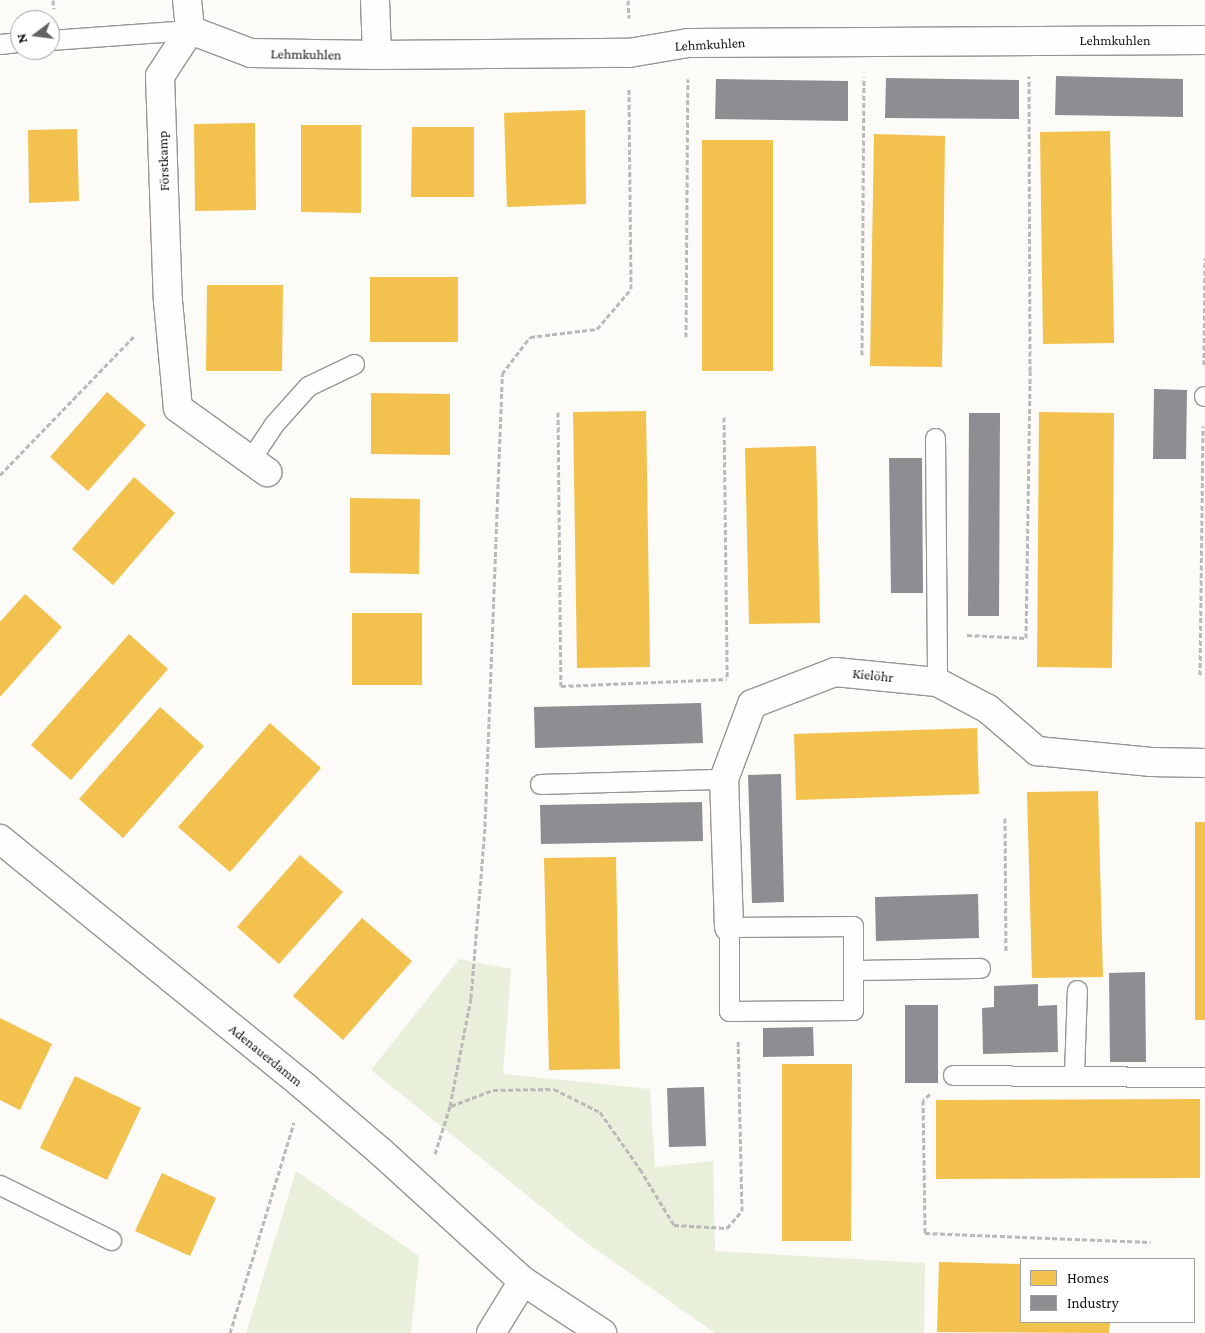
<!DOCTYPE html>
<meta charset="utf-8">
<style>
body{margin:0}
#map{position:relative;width:1205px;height:1333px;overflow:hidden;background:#fcfbf8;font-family:"Crimson Pro",serif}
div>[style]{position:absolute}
.green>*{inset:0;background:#e8efda}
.homes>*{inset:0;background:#f2c14e}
.industry>*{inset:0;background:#8d8d92}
.path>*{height:3px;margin-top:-1.5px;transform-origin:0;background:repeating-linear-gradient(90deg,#b9b9b8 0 5px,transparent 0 7.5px)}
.roads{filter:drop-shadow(1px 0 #979695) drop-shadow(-1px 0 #979695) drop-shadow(0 1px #979695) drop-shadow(0 -1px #979695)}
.service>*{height:19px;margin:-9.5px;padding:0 9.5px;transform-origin:9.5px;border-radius:9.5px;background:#fffefe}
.minor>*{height:28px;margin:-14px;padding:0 14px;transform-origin:14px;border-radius:14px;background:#fffefe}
.tertiary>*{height:28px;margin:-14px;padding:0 14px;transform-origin:14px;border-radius:14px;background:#fffefe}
span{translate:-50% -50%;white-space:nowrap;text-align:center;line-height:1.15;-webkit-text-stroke:5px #fff;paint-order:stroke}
.street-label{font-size:14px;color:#111}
.legend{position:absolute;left:1020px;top:1258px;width:175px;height:65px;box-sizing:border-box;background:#fff;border:1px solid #a0a0a0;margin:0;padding:6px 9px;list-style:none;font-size:15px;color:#111}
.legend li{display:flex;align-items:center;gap:10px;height:25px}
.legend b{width:25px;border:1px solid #a0a0a0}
.north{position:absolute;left:10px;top:10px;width:50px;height:50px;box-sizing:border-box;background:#fff;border:1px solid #a0a0a0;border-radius:50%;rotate:255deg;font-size:14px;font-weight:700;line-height:20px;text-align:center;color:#111}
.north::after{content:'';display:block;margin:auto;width:18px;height:22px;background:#636362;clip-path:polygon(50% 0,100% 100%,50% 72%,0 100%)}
</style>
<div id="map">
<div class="green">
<i style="clip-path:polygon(459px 959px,511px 969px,503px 1074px,650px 1089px,655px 1167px,713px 1161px,715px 1251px,925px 1263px,924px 1333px,715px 1333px,584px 1241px,371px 1070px)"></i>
<i style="clip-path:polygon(296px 1171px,419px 1256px,411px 1333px,246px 1333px)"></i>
</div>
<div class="homes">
<i style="clip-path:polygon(585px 110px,586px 204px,507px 207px,504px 113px)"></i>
<i style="clip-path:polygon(255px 123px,256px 210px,195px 211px,194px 124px)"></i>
<i style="clip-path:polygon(301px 125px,361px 125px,361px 213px,301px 212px)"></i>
<i style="clip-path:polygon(412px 127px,474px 127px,474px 197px,411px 197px)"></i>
<i style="clip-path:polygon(77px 129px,79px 201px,29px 203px,28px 130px)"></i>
<i style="clip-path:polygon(1110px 131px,1114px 343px,1043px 344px,1040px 132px)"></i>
<i style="clip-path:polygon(874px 134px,945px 136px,942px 367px,870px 366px)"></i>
<i style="clip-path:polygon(702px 140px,773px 140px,773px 371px,702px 371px)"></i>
<i style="clip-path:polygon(370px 277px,458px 277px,458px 342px,370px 342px)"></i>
<i style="clip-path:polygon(207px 285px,283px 285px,282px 371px,206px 371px)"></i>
<i style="clip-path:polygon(107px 392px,146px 425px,88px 491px,50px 457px)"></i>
<i style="clip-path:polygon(371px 393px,450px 394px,450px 455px,371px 454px)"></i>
<i style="clip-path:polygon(646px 411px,650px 667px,577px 668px,573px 412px)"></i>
<i style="clip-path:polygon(1039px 412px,1114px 413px,1112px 668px,1037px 667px)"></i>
<i style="clip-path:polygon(816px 446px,820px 623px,749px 624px,745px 448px)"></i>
<i style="clip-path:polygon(134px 477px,175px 513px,113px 585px,72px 549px)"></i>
<i style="clip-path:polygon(350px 498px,420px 499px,419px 574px,350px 573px)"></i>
<i style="clip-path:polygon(25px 594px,62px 627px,0 697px,0 622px)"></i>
<i style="clip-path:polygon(352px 613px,422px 613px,422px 685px,352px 685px)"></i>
<i style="clip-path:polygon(129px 634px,168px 669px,71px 780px,31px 745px)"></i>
<i style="clip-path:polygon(160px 707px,204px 746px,123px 838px,79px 799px)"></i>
<i style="clip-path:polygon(270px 723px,321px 768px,230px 872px,178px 827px)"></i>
<i style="clip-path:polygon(977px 728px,979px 794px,796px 800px,794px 734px)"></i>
<i style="clip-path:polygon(1098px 791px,1103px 977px,1032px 978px,1027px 792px)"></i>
<i style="clip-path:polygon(1195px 822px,1205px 822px,1205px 1020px,1195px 1020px)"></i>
<i style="clip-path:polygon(300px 855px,343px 892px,279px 964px,237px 927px)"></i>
<i style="clip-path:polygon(616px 857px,620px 1069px,549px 1070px,544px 858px)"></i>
<i style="clip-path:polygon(362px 918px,412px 961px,343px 1040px,293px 996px)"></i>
<i style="clip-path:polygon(0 1018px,52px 1044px,20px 1110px,0 1100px)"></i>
<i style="clip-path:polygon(782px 1064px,852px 1064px,851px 1241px,782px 1241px)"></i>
<i style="clip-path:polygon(75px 1076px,141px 1108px,107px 1180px,40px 1148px)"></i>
<i style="clip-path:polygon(1200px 1099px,1200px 1178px,936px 1179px,936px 1100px)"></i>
<i style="clip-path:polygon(162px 1173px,216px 1198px,190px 1256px,135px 1231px)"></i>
<i style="clip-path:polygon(939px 1262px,1021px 1264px,1021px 1322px,1110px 1322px,1109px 1333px,937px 1332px)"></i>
</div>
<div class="industry">
<i style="clip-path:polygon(1056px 76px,1183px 79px,1183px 117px,1055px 115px)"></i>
<i style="clip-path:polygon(886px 78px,1019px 80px,1019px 119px,885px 118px)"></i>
<i style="clip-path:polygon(716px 79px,848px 81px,848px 121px,715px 119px)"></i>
<i style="clip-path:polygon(1154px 389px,1187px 390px,1186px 459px,1153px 459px)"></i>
<i style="clip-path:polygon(969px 413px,1000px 413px,999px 616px,968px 616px)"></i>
<i style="clip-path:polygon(889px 458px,922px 458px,923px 593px,891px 593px)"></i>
<i style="clip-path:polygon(701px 703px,703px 743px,535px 748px,534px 707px)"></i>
<i style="clip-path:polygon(781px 774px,784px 902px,752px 903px,748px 775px)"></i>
<i style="clip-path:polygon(702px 802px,703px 841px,541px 844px,540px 805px)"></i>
<i style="clip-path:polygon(978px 894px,979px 938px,876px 941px,875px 897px)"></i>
<i style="clip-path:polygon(1145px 972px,1146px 1062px,1110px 1062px,1109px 973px)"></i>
<i style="clip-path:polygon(1038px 984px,1038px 1006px,1057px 1005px,1058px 1052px,983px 1054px,982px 1008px,994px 1007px,994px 986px)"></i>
<i style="clip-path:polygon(905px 1005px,938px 1005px,938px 1083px,905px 1083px)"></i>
<i style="clip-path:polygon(813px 1027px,814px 1056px,763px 1057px,763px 1028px)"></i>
<i style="clip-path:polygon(704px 1087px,706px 1146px,669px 1147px,667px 1088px)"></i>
</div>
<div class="path">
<i style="left:53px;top:0;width:9px;rotate:84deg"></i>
<i style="left:628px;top:0;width:18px;rotate:87deg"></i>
<i style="left:686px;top:337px;width:258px;rotate:-89.6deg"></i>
<i style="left:862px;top:355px;width:278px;rotate:-89.6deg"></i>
<i style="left:1204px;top:365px;width:107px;rotate:-89.5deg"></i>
<i style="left:558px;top:412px;width:274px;rotate:89.4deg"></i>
<i style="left:561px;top:686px;width:166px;rotate:-2.4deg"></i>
<i style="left:724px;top:417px;width:261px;rotate:89.3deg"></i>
<i style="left:0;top:475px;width:194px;rotate:-46deg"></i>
<i style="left:967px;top:635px;width:59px;rotate:2.9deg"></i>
<i style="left:1026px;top:638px;width:267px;rotate:-89.1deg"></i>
<i style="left:1030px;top:371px;width:295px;rotate:-90.2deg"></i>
<i style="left:1200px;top:675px;width:249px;rotate:-89.3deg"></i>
<i style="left:1005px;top:818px;width:134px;rotate:89.6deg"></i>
<i style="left:930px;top:1094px;width:9px;rotate:139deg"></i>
<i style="left:923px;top:1100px;width:133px;rotate:89.1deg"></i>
<i style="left:925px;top:1233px;width:226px;rotate:2.3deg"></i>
<i style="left:451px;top:1106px;width:45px;rotate:-20.9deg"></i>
<i style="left:493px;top:1090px;width:61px;rotate:-0.9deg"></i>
<i style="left:554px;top:1089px;width:51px;rotate:26.6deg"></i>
<i style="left:600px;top:1112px;width:70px;rotate:54.9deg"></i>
<i style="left:640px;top:1169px;width:66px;rotate:58.7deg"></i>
<i style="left:674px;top:1225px;width:53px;rotate:3.2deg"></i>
<i style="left:727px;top:1228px;width:23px;rotate:-49deg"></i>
<i style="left:742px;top:1211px;width:170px;rotate:-91.3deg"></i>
<i style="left:435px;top:1154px;width:50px;rotate:-72.6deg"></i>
<i style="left:450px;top:1106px;width:110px;rotate:-79deg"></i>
<i style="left:471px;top:998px;width:173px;rotate:-85.3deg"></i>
<i style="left:485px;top:826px;width:452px;rotate:-87.8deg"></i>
<i style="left:502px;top:374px;width:46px;rotate:-52.9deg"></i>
<i style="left:530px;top:337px;width:67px;rotate:-6.8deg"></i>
<i style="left:597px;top:329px;width:52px;rotate:-49.6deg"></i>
<i style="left:631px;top:289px;width:202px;rotate:-90.6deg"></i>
<i style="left:230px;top:1333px;width:220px;rotate:-73.1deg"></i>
</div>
<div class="roads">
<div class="service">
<i style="left:50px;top:40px;width:140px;rotate:-4.1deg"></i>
<i style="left:0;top:44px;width:20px;rotate:-6deg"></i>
<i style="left:1204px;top:396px;width:1px"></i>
<i style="left:935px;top:438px;width:244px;rotate:89.5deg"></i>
<i style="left:250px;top:460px;width:43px;rotate:-56.3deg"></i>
<i style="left:274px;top:424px;width:51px;rotate:-48.2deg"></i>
<i style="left:308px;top:386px;width:51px;rotate:-25.6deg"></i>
<i style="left:540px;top:784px;width:184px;rotate:-1.6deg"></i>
<i style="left:853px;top:926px;width:84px;rotate:90deg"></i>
<i style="left:853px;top:1010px;width:124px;rotate:179.5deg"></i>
<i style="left:729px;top:1011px;width:84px;rotate:-90deg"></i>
<i style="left:729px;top:927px;width:124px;rotate:-0.5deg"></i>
<i style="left:853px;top:970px;width:127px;rotate:-0.9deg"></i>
<i style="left:1074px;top:1074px;width:84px;rotate:-88deg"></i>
<i style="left:953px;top:1075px;width:252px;rotate:0.5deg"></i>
<i style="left:0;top:1185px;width:124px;rotate:26.4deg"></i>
</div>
<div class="minor">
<i style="left:187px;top:0;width:30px;rotate:84deg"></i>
<i style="left:375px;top:0;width:55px;rotate:87.9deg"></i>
<i style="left:190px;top:30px;width:65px;rotate:20.7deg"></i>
<i style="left:251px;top:53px;width:126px;rotate:0.9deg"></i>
<i style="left:377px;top:55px;width:252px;rotate:-0.5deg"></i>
<i style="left:629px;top:53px;width:60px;rotate:-9.6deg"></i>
<i style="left:688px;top:43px;width:517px;rotate:-0.33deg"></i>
<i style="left:190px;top:30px;width:55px;rotate:123.1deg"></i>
<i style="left:160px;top:76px;width:225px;rotate:88deg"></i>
<i style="left:168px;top:301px;width:107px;rotate:84.7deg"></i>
<i style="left:178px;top:408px;width:110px;rotate:35.7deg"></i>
<i style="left:729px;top:927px;width:148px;rotate:-91.9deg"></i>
<i style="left:724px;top:779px;width:80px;rotate:-69.5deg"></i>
<i style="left:752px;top:704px;width:89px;rotate:-21.1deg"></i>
<i style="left:835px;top:672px;width:102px;rotate:5.6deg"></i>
<i style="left:937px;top:682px;width:58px;rotate:27.9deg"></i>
<i style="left:988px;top:709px;width:65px;rotate:40.6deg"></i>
<i style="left:1037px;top:751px;width:115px;rotate:5.5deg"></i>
<i style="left:1151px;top:762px;width:54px;rotate:1.1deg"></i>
</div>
<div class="tertiary">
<i style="left:0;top:839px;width:393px;rotate:39.1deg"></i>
<i style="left:305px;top:1087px;width:100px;rotate:40.5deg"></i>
<i style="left:381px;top:1152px;width:192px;rotate:42.3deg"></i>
<i style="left:523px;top:1281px;width:95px;rotate:33.4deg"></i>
<i style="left:491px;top:1333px;width:61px;rotate:-58.4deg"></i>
</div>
</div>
<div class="street-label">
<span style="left:1115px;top:40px">Lehmkuhlen</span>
<span style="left:710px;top:44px;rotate:-3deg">Lehmkuhlen</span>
<span style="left:306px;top:54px;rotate:1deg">Lehmkuhlen</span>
<span style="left:163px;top:161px;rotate:-92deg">Förstkamp</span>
<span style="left:873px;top:675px;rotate:6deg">Kielöhr</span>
<span style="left:266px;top:1055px;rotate:39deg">Adenauerdamm</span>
</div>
<ul class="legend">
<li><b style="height:14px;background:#f2c14e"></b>Homes</li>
<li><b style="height:14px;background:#8d8d92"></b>Industry</li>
</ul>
<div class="north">N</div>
</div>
